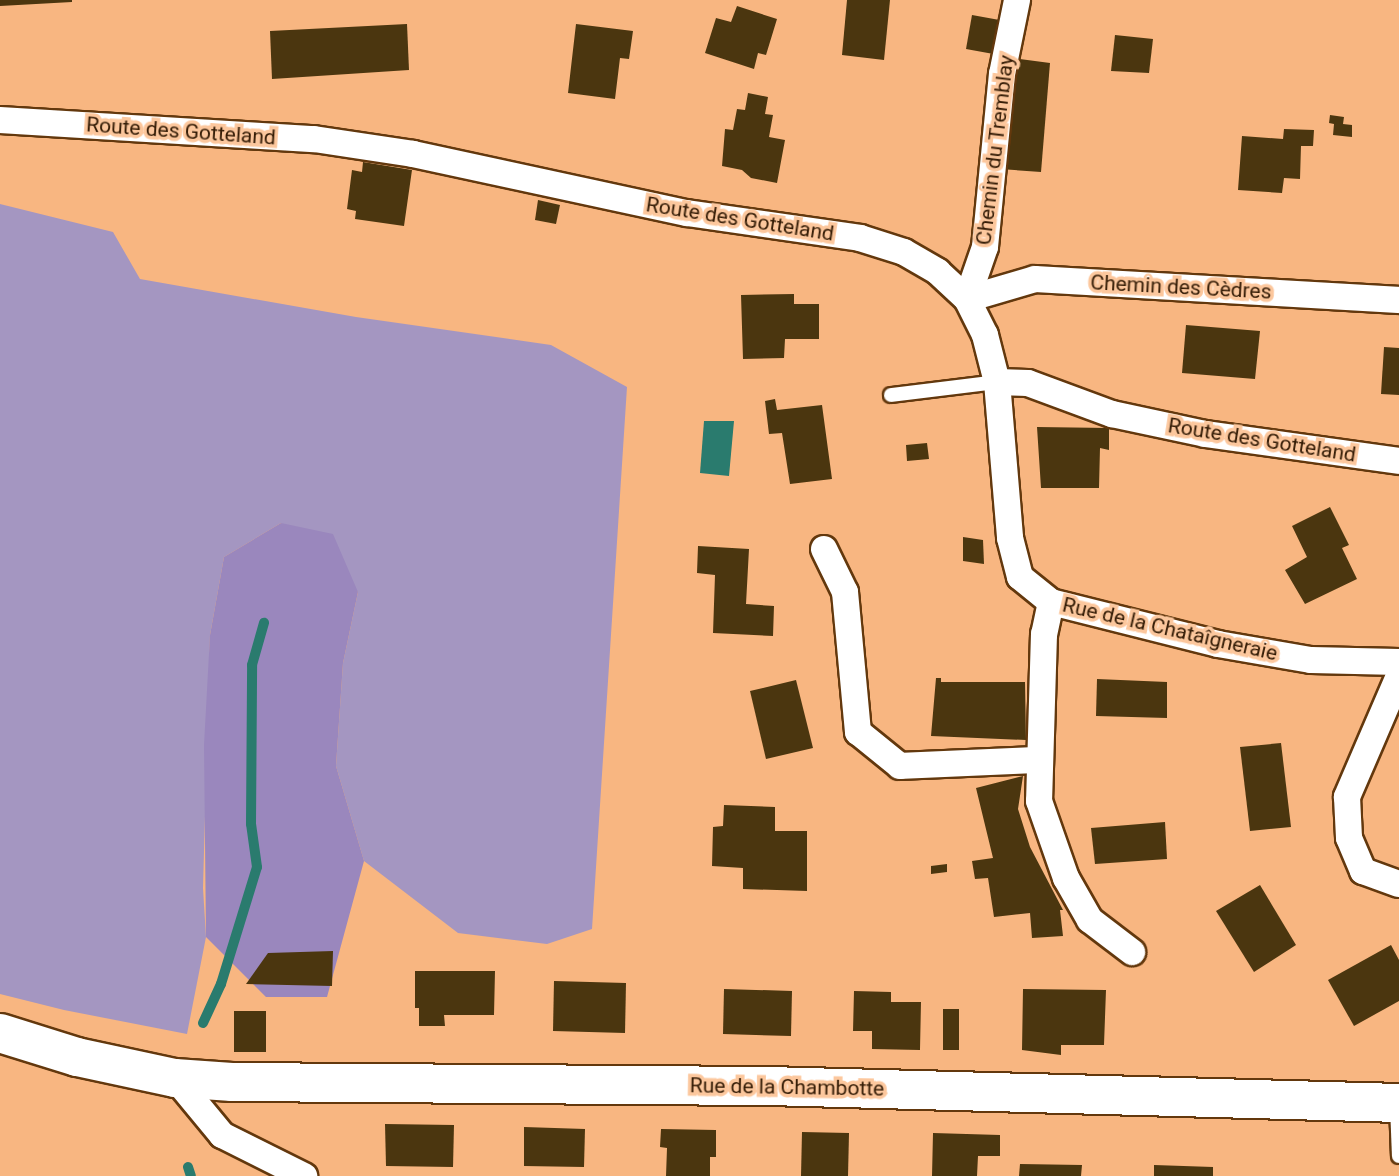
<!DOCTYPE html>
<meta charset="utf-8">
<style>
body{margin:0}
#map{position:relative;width:1399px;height:1176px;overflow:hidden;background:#f8b681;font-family:Roboto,sans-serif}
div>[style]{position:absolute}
.green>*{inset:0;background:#a496c1}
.forest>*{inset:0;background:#9a87bd}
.water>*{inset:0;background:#2a7b6e}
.stream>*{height:10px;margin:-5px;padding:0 5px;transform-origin:5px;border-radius:5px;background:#2a7b6e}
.building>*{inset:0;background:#4b360f}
.roads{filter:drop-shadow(2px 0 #63380d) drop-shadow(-2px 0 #63380d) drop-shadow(0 2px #63380d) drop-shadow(0 -2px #63380d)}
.lane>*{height:14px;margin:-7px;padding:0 7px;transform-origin:7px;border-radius:7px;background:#fff}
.street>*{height:26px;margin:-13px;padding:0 13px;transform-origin:13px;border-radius:13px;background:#fff}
.secondary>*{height:38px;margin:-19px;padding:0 19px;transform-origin:19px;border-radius:19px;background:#fff}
span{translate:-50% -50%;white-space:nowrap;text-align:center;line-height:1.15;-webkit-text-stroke:7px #fcc79d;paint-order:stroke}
.street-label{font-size:21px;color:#331b05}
</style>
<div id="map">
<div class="green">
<i style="clip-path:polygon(0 204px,113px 232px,140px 279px,356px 317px,551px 345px,627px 387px,592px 929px,547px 944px,458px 933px,364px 861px,336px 766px,343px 663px,358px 592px,281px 523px,224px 557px,210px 635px,203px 888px,206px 937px,187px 1034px,64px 1010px,0 994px)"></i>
</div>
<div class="forest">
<i style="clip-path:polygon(281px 523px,333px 534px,358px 592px,343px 663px,336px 766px,364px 861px,327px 997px,266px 997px,206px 937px,204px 745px,210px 635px,224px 557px)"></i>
</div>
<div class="water">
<i style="clip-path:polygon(704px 421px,734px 421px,729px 476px,700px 473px)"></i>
</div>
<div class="stream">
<i style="left:203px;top:1023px;width:43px;rotate:-65.2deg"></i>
<i style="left:221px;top:984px;width:122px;rotate:-72.9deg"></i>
<i style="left:257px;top:867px;width:43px;rotate:-97.9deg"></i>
<i style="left:251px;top:824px;width:159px;rotate:-89.6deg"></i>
<i style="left:252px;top:665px;width:44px;rotate:-74.1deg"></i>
<i style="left:188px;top:1167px;width:9px;rotate:72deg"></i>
</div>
<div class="building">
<i style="clip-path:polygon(0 0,72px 0,72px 2px,0 6px)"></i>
<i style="clip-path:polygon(847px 0,890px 0,884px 60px,842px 55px)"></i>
<i style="clip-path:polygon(737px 6px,777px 19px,766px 55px,758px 53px,754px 69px,705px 53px,716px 18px,731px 22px)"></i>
<i style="clip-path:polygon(972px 15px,1005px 21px,999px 55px,966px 49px)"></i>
<i style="clip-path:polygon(407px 24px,409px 70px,272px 79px,270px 31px)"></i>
<i style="clip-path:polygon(576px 24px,633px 31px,629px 59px,620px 58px,615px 99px,568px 93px)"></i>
<i style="clip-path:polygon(1115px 35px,1153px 39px,1149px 73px,1111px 71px)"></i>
<i style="clip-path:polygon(1012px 58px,1050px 63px,1041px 172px,1000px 169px)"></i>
<i style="clip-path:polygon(748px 93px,768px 97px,765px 114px,773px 115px,769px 137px,785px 140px,777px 183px,751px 178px,742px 170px,722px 166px,725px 129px,733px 130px,737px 109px,745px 110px)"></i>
<i style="clip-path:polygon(1330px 115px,1344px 117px,1343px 124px,1352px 125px,1352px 137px,1333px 135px,1334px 124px,1329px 123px)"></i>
<i style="clip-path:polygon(1284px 129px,1314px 130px,1313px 146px,1301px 146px,1300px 179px,1284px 178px,1282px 193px,1238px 190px,1242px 136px,1283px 139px)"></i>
<i style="clip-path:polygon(363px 162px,412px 170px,404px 226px,355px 219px,356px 211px,347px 209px,352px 170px,362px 172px)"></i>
<i style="clip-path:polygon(538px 200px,560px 205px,556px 224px,535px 220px)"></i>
<i style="clip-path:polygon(794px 294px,794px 304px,819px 304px,819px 339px,785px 339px,784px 358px,743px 359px,741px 295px)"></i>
<i style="clip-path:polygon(1186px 325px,1260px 331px,1255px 379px,1182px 373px)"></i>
<i style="clip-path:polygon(1384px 347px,1399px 348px,1399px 395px,1381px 394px)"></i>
<i style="clip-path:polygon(775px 399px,777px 410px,822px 405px,832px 479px,790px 484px,782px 433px,769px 434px,765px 401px)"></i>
<i style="clip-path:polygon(1037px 427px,1109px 428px,1109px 450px,1100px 448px,1099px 488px,1041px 488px)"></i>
<i style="clip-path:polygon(927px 443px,929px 459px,907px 461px,906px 445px)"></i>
<i style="clip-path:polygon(1330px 507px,1349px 545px,1342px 548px,1357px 579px,1305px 604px,1285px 570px,1307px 557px,1292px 526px)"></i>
<i style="clip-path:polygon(963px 537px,983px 540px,984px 564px,963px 561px)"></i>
<i style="clip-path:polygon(698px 546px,749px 549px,746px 604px,774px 606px,773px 636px,713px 633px,715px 575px,697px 573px)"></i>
<i style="clip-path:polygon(936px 678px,941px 678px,941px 682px,1025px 682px,1026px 740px,931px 736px)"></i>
<i style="clip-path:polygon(1097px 679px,1167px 682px,1167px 718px,1096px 716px)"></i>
<i style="clip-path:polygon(796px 680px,813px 748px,766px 759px,750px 691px)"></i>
<i style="clip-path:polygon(1281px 743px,1291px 827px,1250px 831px,1240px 747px)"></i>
<i style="clip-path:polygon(1023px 776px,1018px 809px,1030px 847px,1063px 910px,1060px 910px,1063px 936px,1032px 938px,1030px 913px,994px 917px,988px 878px,975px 879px,972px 861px,993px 858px,976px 788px)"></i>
<i style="clip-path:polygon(724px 805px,775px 807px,775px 831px,807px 831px,807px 891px,743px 889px,743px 868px,712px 866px,713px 827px,723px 826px)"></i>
<i style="clip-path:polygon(1165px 822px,1167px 859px,1095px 864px,1091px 828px)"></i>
<i style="clip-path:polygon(947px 864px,947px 872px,931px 874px,931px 866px)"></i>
<i style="clip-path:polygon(1260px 885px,1296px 945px,1254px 972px,1216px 911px)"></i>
<i style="clip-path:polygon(1391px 945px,1399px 960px,1399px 1001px,1354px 1026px,1328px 980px)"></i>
<i style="clip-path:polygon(333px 951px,332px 986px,246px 984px,268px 953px)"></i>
<i style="clip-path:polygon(415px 971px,495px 971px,494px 1015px,444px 1015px,445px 1026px,419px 1026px,419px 1008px,415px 1008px)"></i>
<i style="clip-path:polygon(554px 981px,626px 983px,625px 1033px,553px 1031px)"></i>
<i style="clip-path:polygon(724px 989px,792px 991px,791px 1036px,723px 1034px)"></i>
<i style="clip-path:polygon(1023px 989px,1106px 990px,1104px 1045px,1061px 1045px,1061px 1055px,1022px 1050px)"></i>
<i style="clip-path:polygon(854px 991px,891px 992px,891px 1002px,921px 1002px,920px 1050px,872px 1049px,872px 1031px,853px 1031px)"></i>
<i style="clip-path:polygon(943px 1009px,959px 1009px,959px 1050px,943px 1050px)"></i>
<i style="clip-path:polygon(234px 1011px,266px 1011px,266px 1052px,234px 1052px)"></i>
<i style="clip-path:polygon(385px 1124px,454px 1125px,453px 1167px,386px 1166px)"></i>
<i style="clip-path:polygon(524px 1127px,585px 1129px,584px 1167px,524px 1166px)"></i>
<i style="clip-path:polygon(661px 1129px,716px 1130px,716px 1157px,710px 1157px,710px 1176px,666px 1176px,667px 1148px,660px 1147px)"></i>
<i style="clip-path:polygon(802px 1132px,849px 1133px,848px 1176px,801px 1176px)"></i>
<i style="clip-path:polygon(933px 1133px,1000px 1135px,1000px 1156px,978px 1156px,977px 1176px,932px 1176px)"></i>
<i style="clip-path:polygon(1020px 1164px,1082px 1165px,1081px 1176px,1019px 1176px)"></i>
<i style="clip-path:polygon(1154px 1165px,1213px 1167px,1213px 1176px,1154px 1176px)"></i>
</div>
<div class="roads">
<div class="lane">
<i style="left:891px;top:395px;width:107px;rotate:-7deg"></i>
<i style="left:1397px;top:1105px;width:51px;rotate:87.8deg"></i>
</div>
<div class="street">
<i style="left:0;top:120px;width:315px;rotate:3.5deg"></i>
<i style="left:314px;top:139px;width:100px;rotate:8.6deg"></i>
<i style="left:413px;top:154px;width:280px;rotate:12.2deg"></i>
<i style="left:687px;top:213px;width:175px;rotate:8.2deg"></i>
<i style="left:860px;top:238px;width:46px;rotate:17.7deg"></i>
<i style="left:904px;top:252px;width:39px;rotate:30deg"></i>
<i style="left:938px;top:272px;width:40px;rotate:43deg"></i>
<i style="left:967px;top:299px;width:40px;rotate:63.4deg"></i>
<i style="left:985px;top:335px;width:49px;rotate:75.7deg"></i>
<i style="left:997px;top:382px;width:157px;rotate:85.2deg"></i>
<i style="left:1010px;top:538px;width:40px;rotate:75.6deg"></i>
<i style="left:1020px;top:577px;width:40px;rotate:39deg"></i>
<i style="left:1051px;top:602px;width:172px;rotate:14.1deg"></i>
<i style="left:1218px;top:644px;width:94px;rotate:9.8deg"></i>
<i style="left:1311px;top:660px;width:88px;rotate:1.3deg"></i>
<i style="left:967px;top:299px;width:71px;rotate:-16.4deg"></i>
<i style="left:1035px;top:279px;width:365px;rotate:3.3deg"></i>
<i style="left:967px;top:299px;width:55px;rotate:-70.9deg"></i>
<i style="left:985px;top:247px;width:174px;rotate:-84.4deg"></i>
<i style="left:1002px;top:74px;width:76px;rotate:-78.5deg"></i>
<i style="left:997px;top:382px;width:31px;rotate:2deg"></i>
<i style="left:1028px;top:383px;width:90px;rotate:20.3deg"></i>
<i style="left:1112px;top:414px;width:95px;rotate:12.1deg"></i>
<i style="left:1205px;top:434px;width:196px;rotate:7.9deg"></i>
<i style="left:824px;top:549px;width:48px;rotate:64deg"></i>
<i style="left:845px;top:592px;width:141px;rotate:84.7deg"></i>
<i style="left:858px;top:732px;width:54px;rotate:39deg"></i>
<i style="left:900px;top:766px;width:140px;rotate:-2.5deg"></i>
<i style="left:1051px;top:602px;width:33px;rotate:102deg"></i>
<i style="left:1044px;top:634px;width:167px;rotate:91.7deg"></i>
<i style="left:1039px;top:801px;width:82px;rotate:70.7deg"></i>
<i style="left:1066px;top:878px;width:48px;rotate:60.3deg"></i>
<i style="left:1090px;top:920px;width:53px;rotate:37.3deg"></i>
<i style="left:1399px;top:676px;width:132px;rotate:113.3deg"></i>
<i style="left:1347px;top:797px;width:41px;rotate:87.2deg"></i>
<i style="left:1349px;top:838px;width:36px;rotate:67deg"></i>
<i style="left:1363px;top:871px;width:38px;rotate:20deg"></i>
<i style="left:175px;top:1078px;width:74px;rotate:50.5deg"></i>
<i style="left:222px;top:1135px;width:92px;rotate:26.6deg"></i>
</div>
<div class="secondary">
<i style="left:0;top:1033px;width:81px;rotate:17.3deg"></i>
<i style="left:77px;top:1057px;width:100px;rotate:12.1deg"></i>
<i style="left:175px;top:1078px;width:57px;rotate:4deg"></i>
<i style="left:232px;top:1082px;width:536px;rotate:0.43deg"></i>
<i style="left:768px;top:1086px;width:631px;rotate:1.54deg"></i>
</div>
</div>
<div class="street-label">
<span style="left:181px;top:131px;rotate:4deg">Route des Gotteland</span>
<span style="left:995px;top:150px;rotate:-83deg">Chemin du Tremblay</span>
<span style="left:740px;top:219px;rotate:9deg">Route des Gotteland</span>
<span style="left:1181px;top:287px;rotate:3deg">Chemin des Cèdres</span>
<span style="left:1262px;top:440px;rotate:9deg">Route des Gotteland</span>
<span style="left:1170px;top:629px;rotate:13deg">Rue de la Chataîgneraie</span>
<span style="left:787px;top:1087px;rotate:1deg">Rue de la Chambotte</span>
</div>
</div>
